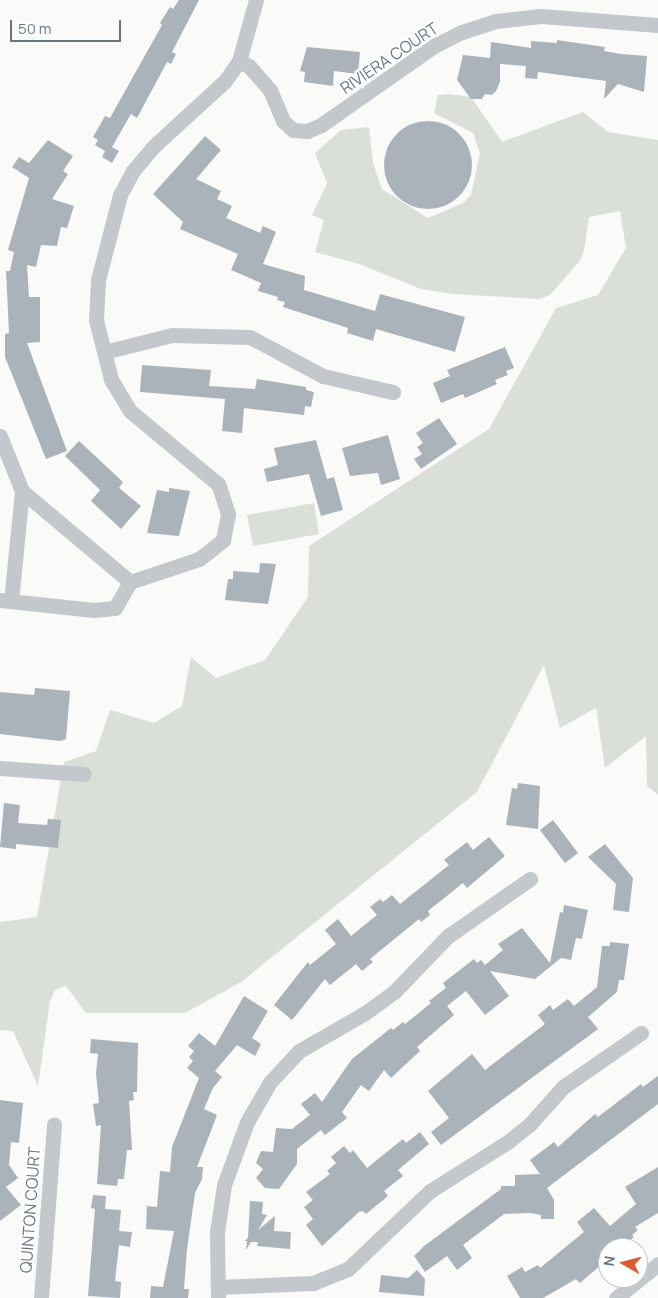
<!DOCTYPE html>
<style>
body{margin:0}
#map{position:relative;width:658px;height:1298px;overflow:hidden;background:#fafaf8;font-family:Manrope,sans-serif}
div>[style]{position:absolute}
.green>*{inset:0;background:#dadfd7}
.building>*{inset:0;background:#aab3b9}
.round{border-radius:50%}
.minor>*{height:15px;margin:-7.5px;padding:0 7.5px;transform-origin:7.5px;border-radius:7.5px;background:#c3c8cc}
span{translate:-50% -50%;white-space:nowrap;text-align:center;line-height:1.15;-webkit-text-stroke:5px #fff;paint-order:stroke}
.street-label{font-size:16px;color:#657683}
.north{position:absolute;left:598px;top:1238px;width:50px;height:50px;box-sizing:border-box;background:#fff;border:1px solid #c1c8cd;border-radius:50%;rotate:278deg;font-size:14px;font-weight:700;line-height:20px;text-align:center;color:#657683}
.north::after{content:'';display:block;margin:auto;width:18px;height:22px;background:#e4572e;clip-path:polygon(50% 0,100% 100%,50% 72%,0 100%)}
.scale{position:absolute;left:10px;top:20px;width:111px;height:22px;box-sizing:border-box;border:2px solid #657683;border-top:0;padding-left:6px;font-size:15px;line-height:18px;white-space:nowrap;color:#657683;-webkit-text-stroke:4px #fff;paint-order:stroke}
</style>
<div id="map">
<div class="green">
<i style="clip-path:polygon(449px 94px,471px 97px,502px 142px,583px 112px,608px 132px,658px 140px,658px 795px,647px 786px,646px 736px,605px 768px,596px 708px,560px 728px,544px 665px,477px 792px,241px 982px,185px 1013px,86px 1013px,66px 986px,55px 990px,50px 1001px,38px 1086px,13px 1031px,0 1030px,0 922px,37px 917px,64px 762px,96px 751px,110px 710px,154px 723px,182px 706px,191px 657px,216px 678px,265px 660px,308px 597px,309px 546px,489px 429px,556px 308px,598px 295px,626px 248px,620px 211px,589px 217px,584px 251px,579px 262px,550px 295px,539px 299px,453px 294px,421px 289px,359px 264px,315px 252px,324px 220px,312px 215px,327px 183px,315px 153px,341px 130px,369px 127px,373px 163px,382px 189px,428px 218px,463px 203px,471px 195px,480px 153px,473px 133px,434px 113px,438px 95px)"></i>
<i style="clip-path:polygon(314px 503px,319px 534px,253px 546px,247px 515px)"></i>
</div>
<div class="building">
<i style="clip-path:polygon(179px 0,199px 0,172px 52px,176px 54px,171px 64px,167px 62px,137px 118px,131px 114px,112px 147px,119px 151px,112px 163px,102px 157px,105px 151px,95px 145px,98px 140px,93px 137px,105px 116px,110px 118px,162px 25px,160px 23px,170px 7px,173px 9px)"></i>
<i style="clip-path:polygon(557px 40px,605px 47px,604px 51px,621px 54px,647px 56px,644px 92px,618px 84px,604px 99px,606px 81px,538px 72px,537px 79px,525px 78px,526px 66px,500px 64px,500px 82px,496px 91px,492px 95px,485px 94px,482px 99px,471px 99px,457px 80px,463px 55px,490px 58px,491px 42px,531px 48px,531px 41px,557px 43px)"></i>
<i style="clip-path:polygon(307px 47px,360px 52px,358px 74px,334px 71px,333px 86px,304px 82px,305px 72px,300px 71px)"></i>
<i class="round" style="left:384px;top:121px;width:88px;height:88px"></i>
<i style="clip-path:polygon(205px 136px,221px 150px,196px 179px,221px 191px,217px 199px,232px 206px,226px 218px,260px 233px,263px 226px,276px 232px,263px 264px,305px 276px,304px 290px,375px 311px,380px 294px,465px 317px,455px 352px,376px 329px,373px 341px,347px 333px,348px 328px,283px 307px,285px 302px,277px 300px,278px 297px,258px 291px,261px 283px,231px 270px,238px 254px,180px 229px,183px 222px,153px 194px)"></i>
<i style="clip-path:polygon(48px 140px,73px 156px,63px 171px,68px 174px,52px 199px,74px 206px,67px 228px,61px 227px,57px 246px,41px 245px,36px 267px,27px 265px,29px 297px,40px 297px,40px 342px,27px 343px,67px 451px,46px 459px,5px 357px,5px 334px,9px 333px,6px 271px,10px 271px,14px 252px,8px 250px,29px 178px,12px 167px,19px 157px,29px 163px)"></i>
<i style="clip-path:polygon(505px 347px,514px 368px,506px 371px,508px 375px,495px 380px,497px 384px,465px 398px,463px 394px,441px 403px,433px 383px,450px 376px,447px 370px)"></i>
<i style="clip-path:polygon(142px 365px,211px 370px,209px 386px,255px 389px,257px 379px,306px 387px,306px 390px,314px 392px,311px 407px,305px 406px,304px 415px,244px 408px,242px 433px,222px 431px,225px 399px,140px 392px)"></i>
<i style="clip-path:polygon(439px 418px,457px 444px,421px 469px,414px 459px,422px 454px,417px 447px,423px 443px,416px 433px)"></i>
<i style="clip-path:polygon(388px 435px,400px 479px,381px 485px,378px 473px,350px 476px,342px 448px)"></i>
<i style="clip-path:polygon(316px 440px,327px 479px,334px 477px,343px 510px,321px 516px,309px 474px,267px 482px,264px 469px,278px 465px,274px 448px)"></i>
<i style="clip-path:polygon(79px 441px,123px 482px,119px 488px,141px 506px,121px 529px,91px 501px,100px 490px,65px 456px)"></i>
<i style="clip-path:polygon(169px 488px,190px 491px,179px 536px,147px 533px,157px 490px,169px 492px)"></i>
<i style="clip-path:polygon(260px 563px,276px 564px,268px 604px,225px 600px,228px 579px,233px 579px,233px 571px,259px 573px)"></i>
<i style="clip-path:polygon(35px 688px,70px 691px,66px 739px,60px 741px,0 734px,0 692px,34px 695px)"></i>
<i style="clip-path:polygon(518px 783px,540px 786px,538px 829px,506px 825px,512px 788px,517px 789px)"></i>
<i style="clip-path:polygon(4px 803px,20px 805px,18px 823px,47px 825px,48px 819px,61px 820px,58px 848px,16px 844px,16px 849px,0 847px)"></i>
<i style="clip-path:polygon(553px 820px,578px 853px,565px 863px,540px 830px)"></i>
<i style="clip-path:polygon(489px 837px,505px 856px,467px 888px,463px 883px,428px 911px,430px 915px,421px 922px,419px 919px,370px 959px,373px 962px,362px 971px,356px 964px,330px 985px,325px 979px,292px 1020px,274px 1005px,308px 962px,310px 965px,336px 944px,325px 930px,338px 919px,351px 936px,377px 915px,370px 907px,380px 899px,383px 902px,392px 895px,400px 904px,449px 865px,444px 860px,467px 842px,473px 850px)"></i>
<i style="clip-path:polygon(605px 844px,633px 878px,629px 912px,613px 910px,616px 884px,588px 857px)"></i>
<i style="clip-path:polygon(564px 905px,588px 910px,582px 939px,576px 938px,571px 960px,561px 958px,535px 979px,490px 971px,509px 996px,485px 1015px,466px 991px,447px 1006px,454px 1015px,417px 1047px,420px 1051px,391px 1078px,384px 1070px,369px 1091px,361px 1085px,342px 1112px,347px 1118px,325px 1135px,321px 1130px,297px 1149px,297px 1164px,279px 1189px,265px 1188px,256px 1178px,263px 1169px,256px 1163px,261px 1151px,273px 1152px,276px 1128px,292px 1129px,310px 1115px,301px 1104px,315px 1093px,322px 1102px,352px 1059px,391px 1028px,393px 1030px,403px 1022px,405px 1024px,431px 1003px,429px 1001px,446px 988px,443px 983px,474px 959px,477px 963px,481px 960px,485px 965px,503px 950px,498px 944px,522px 928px,550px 963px,560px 912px,563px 913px)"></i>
<i style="clip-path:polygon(610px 942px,629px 944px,624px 980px,619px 980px,617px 992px,588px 1017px,598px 1029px,441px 1145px,431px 1132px,449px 1118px,428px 1091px,472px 1054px,485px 1070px,545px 1024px,538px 1015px,550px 1005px,553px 1010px,568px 999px,574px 1006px,597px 987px,602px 946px,610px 946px)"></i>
<i style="clip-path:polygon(244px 996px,268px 1011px,252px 1038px,261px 1044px,255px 1056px,237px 1045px,215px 1071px,222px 1077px,213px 1088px,204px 1109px,217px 1115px,197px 1167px,203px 1167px,202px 1179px,195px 1193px,187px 1249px,184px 1289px,189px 1289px,188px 1298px,150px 1298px,151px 1286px,163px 1287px,174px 1231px,146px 1229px,147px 1206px,157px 1207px,160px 1171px,170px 1172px,172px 1147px,199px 1078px,187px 1068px,193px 1061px,189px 1057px,194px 1051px,188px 1046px,199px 1033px,215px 1046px)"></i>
<i style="clip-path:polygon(91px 1039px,138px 1043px,137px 1092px,133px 1092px,134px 1100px,129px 1101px,132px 1150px,127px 1150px,124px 1179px,118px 1179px,117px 1186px,97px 1184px,101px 1125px,96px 1126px,93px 1104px,99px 1103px,96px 1073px,98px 1054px,90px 1053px)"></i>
<i style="clip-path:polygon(658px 1076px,658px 1104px,547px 1188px,554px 1200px,554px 1219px,541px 1219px,541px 1215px,530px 1213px,504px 1214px,463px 1245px,472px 1258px,457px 1270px,447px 1256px,425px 1272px,414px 1256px,424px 1246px,501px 1189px,501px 1186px,515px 1186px,515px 1175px,540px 1174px,530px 1160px,554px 1142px,558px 1147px,595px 1114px,598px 1117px,641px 1084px,643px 1087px)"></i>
<i style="clip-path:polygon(0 1100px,23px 1103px,19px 1143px,11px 1142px,9px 1165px,18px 1178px,6px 1187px,21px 1205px,0 1221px)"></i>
<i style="clip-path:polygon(420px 1132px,429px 1144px,398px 1170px,403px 1176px,384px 1191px,388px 1196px,366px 1214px,363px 1211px,359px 1212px,322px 1246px,306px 1225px,313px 1219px,304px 1207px,313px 1200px,306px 1192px,330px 1174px,327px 1171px,336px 1163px,331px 1157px,344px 1146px,350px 1153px,353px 1150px,367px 1168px,403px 1139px,406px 1143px)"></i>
<i style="clip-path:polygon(658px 1167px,658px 1213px,635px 1227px,638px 1230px,632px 1235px,634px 1237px,621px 1248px,608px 1248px,608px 1259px,580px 1283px,576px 1279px,543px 1298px,520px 1298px,507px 1276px,522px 1267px,525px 1272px,538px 1265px,540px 1268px,584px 1232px,577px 1222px,594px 1208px,610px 1226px,636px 1204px,625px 1187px)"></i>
<i style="clip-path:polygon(93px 1195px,106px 1196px,105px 1209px,121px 1210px,119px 1231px,132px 1232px,130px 1247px,119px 1245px,115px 1281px,121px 1282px,120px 1298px,88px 1296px,95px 1209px,91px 1208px)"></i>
<i style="clip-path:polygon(250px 1201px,263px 1202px,262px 1214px,267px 1215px,258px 1230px,275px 1216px,274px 1231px,291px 1232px,290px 1249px,257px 1246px,258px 1242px,251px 1242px,246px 1250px,247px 1241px,244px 1241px,248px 1238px)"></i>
<i style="clip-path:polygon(417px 1270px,425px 1279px,424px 1296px,379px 1292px,381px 1275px,408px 1278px)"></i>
</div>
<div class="minor">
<i style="left:239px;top:61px;width:11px;rotate:27deg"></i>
<i style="left:249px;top:66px;width:32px;rotate:49deg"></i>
<i style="left:270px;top:90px;width:34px;rotate:67deg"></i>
<i style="left:283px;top:121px;width:13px;rotate:42deg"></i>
<i style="left:293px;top:130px;width:14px;rotate:4deg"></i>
<i style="left:307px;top:131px;width:15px;rotate:-23deg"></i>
<i style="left:321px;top:125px;width:138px;rotate:-35deg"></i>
<i style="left:434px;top:46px;width:31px;rotate:-27deg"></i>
<i style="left:462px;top:32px;width:35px;rotate:-18deg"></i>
<i style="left:495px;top:21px;width:46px;rotate:-6.2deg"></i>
<i style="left:541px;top:16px;width:117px;rotate:4.4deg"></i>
<i style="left:104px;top:352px;width:70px;rotate:-14deg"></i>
<i style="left:172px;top:335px;width:78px;rotate:1.5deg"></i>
<i style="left:250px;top:337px;width:83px;rotate:28.1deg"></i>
<i style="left:323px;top:376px;width:72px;rotate:12.9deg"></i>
<i style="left:0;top:436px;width:59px;rotate:68.2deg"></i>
<i style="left:22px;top:491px;width:141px;rotate:40.1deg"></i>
<i style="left:0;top:600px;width:94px;rotate:6.1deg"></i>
<i style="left:93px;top:610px;width:22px;rotate:-5deg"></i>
<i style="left:115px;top:608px;width:30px;rotate:-60deg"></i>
<i style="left:130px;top:582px;width:73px;rotate:-18.4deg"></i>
<i style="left:199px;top:559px;width:31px;rotate:-38deg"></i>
<i style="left:223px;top:540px;width:26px;rotate:-79deg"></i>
<i style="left:228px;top:514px;width:32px;rotate:-108deg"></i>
<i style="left:218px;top:484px;width:114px;rotate:-140.3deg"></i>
<i style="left:130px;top:411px;width:37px;rotate:-121deg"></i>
<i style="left:111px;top:379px;width:61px;rotate:-104.3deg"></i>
<i style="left:96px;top:320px;width:40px;rotate:-87.1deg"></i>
<i style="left:98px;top:280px;width:88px;rotate:-75.5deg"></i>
<i style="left:120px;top:195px;width:26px;rotate:-62deg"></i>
<i style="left:132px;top:172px;width:34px;rotate:-50deg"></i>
<i style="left:154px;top:146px;width:96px;rotate:-42.5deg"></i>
<i style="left:225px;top:81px;width:24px;rotate:-55deg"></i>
<i style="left:239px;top:61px;width:63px;rotate:-74.4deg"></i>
<i style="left:11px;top:601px;width:111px;rotate:-84.3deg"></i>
<i style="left:0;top:768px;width:84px;rotate:4.1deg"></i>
<i style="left:218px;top:1287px;width:95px;rotate:-2.4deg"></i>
<i style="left:313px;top:1283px;width:38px;rotate:-22deg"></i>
<i style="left:348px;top:1269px;width:113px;rotate:-43.6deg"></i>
<i style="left:430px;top:1191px;width:93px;rotate:-32.3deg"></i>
<i style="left:509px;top:1141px;width:27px;rotate:-39deg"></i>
<i style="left:530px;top:1124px;width:50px;rotate:-48.3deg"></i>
<i style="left:563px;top:1087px;width:95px;rotate:-34.7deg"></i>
<i style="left:41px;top:1298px;width:174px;rotate:-85.7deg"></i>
<i style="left:218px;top:1298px;width:66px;rotate:-90.9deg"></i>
<i style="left:217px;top:1232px;width:48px;rotate:-81.5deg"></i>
<i style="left:224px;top:1185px;width:67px;rotate:-69.9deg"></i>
<i style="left:247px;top:1122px;width:46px;rotate:-60.1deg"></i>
<i style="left:270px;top:1082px;width:42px;rotate:-46.9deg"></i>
<i style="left:299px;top:1051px;width:76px;rotate:-29.9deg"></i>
<i style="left:365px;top:1013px;width:37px;rotate:-36deg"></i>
<i style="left:395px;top:991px;width:76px;rotate:-46.1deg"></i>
<i style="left:448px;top:936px;width:100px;rotate:-34.8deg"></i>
<i style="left:616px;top:1298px;width:54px;rotate:-39deg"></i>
</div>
<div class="street-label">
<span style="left:389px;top:58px;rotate:-34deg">RIVIERA COURT</span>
<span style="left:30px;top:1210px;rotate:-86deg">QUINTON COURT</span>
</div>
<div class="north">N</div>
<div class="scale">50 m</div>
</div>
